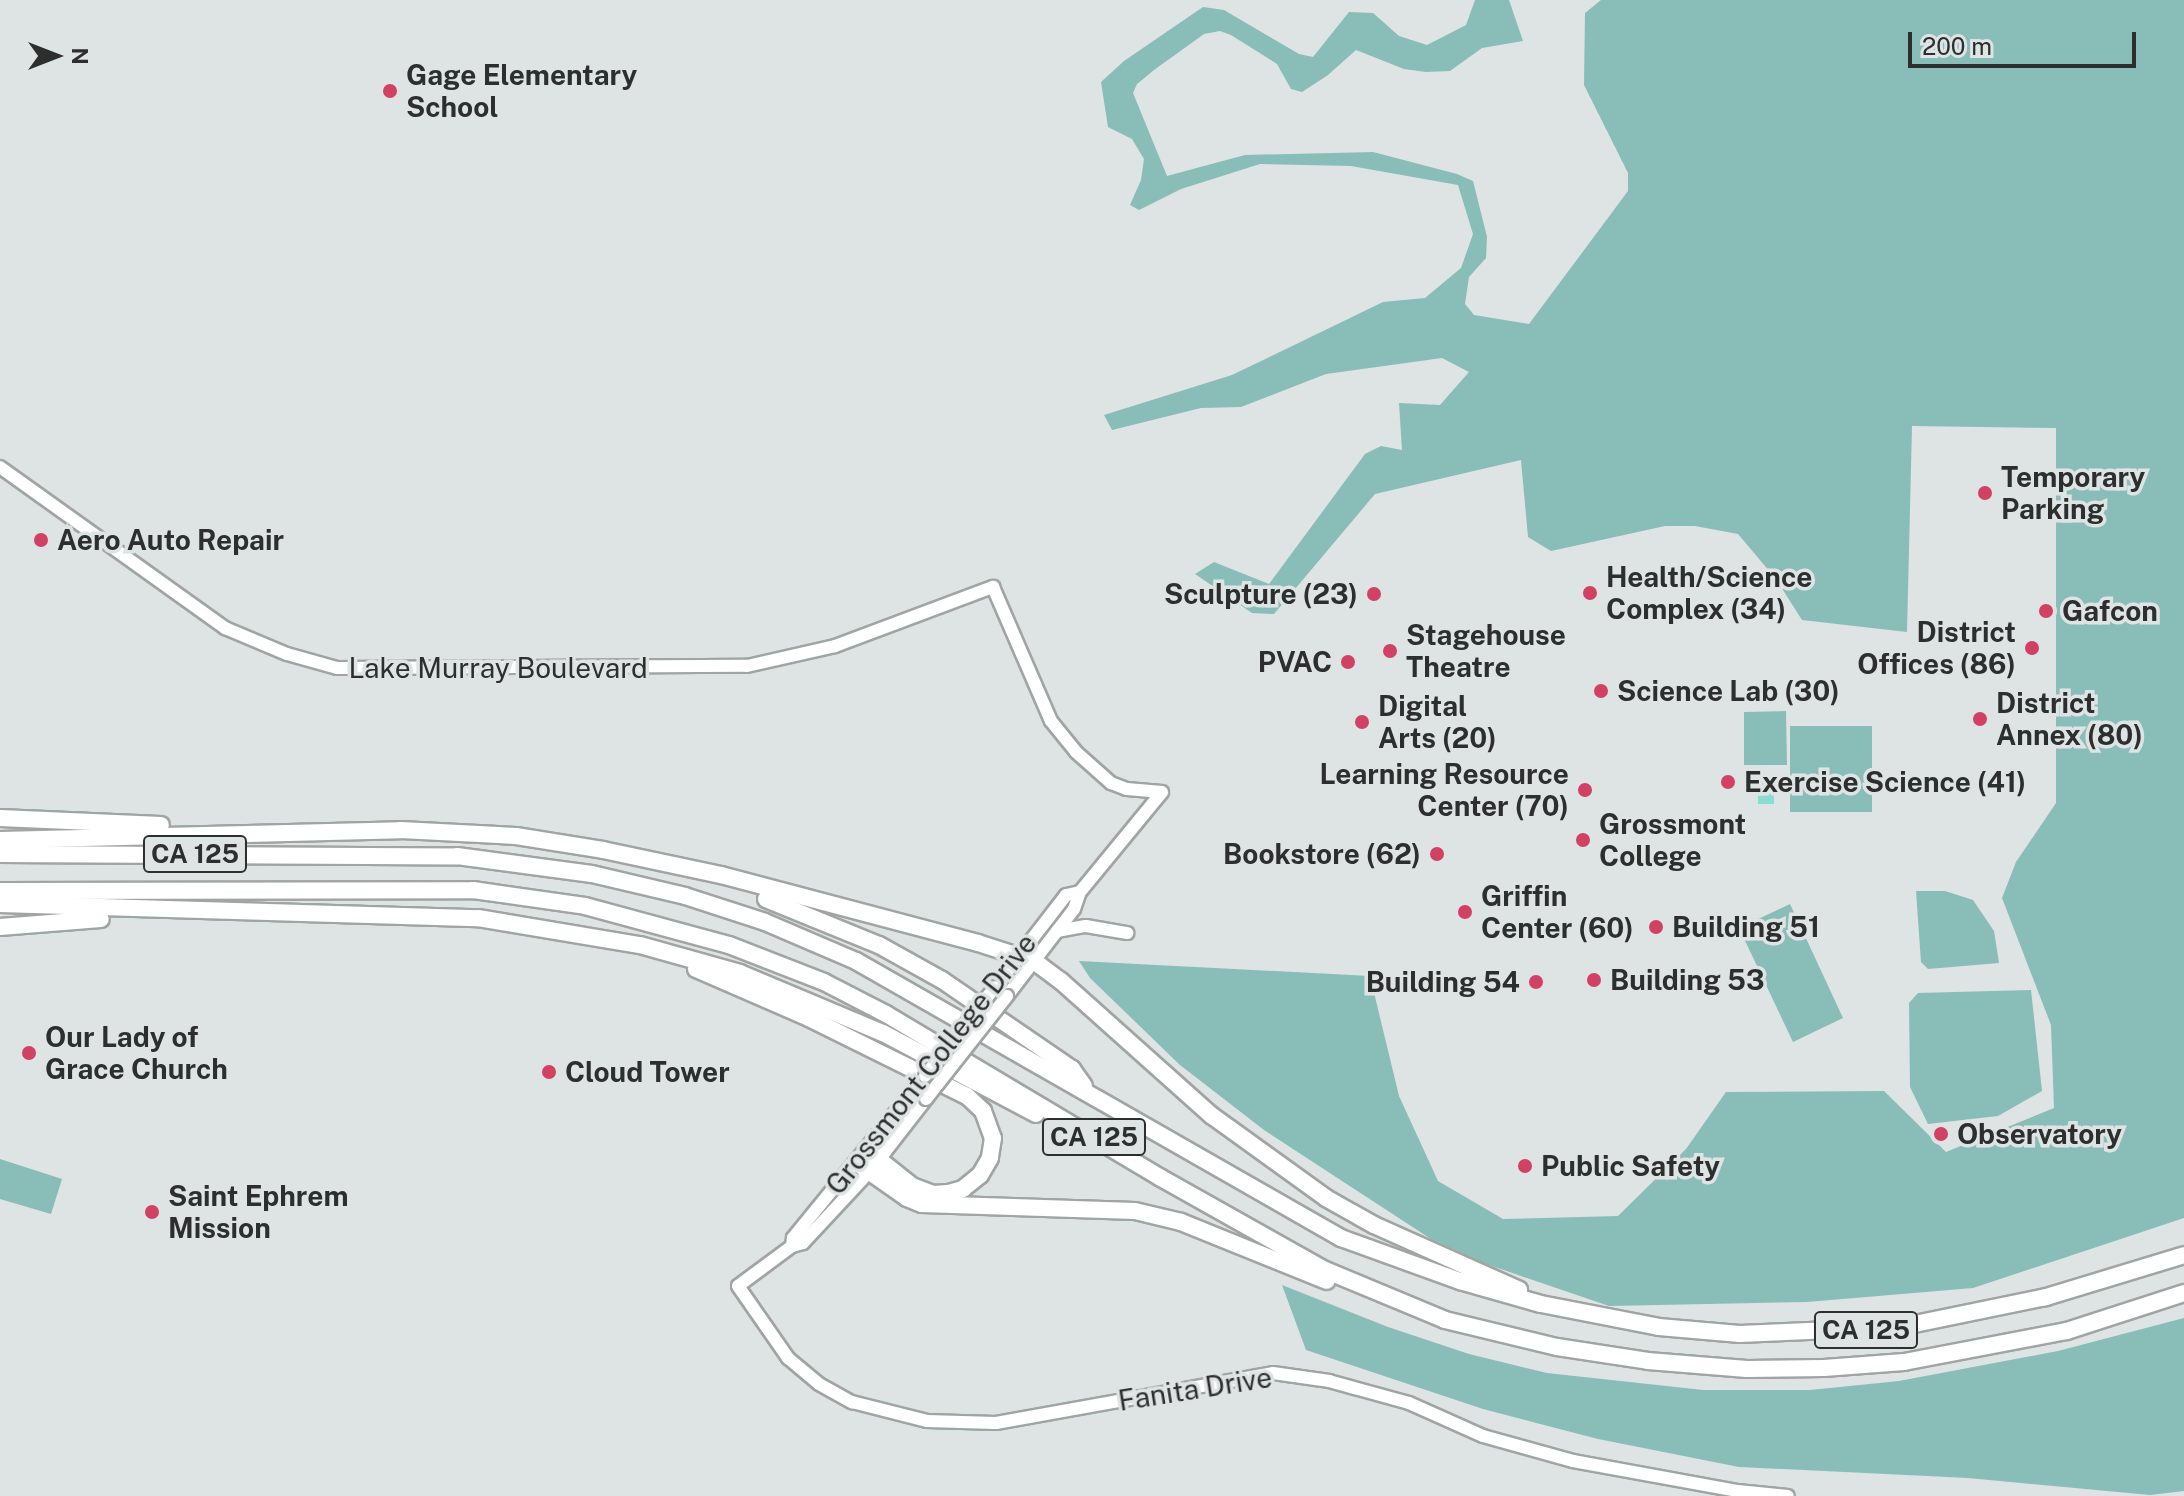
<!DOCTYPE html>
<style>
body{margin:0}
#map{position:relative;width:2184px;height:1496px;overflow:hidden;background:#dee3e3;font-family:"Public Sans",sans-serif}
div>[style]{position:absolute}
.green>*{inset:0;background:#89bdb7}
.water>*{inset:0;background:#8adbd1}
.roads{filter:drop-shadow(2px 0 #a0a5a4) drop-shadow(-2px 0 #a0a5a4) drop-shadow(0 2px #a0a5a4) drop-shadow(0 -2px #a0a5a4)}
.secondary>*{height:12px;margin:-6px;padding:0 6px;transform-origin:6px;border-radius:6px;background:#fff}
.highway>*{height:16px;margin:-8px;padding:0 8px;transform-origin:8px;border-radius:8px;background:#fff}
.bridges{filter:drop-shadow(2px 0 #a0a5a4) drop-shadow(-2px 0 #a0a5a4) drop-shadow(0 2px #a0a5a4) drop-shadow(0 -2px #a0a5a4)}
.secondary-bridge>*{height:12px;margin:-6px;padding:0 6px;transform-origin:6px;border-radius:6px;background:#fff}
.dots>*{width:22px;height:22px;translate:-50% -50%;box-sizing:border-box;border:4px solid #dee3e3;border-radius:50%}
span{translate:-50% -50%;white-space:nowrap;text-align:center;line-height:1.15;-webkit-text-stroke:7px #dee3e3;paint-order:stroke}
.shield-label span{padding:2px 6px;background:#dee3e3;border:2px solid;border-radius:6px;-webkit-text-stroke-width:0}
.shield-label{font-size:26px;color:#2d2f2e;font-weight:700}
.poi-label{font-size:28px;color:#2d2f2e;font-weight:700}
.left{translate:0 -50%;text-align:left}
.right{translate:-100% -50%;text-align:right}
.street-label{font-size:28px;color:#2d2f2e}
.north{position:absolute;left:16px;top:16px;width:80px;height:80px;-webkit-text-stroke:6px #dee3e3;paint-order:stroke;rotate:90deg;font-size:22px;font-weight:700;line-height:32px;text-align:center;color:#2d2f2e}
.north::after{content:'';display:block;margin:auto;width:28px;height:36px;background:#2d2f2e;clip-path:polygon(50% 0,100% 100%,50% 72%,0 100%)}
.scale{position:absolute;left:1908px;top:32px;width:228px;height:36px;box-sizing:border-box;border:4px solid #2d2f2e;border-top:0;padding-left:10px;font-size:24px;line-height:28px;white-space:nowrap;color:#2d2f2e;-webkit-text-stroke:6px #dee3e3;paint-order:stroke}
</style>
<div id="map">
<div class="green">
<i style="clip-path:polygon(1475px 0,1509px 0,1523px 41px,1482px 48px,1450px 71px,1426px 72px,1404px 69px,1356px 50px,1328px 75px,1302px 92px,1291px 89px,1277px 64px,1231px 35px,1220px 31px,1204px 34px,1154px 70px,1137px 84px,1133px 93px,1167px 176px,1245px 155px,1373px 152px,1457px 174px,1473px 181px,1487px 237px,1486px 258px,1469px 277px,1465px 304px,1474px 315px,1529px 324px,1628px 191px,1628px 173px,1584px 85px,1585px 13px,1601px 0,2184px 0,2184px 1218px,1973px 1288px,1807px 1302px,1609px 1306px,1489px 1265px,1431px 1239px,1264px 1130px,1180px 1065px,1090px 978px,1079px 961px,1370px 976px,1399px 1096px,1438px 1181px,1503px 1219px,1618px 1216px,1686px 1149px,1726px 1092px,1884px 1091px,1946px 1152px,2054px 1108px,2051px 1025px,2002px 898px,2016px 862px,2056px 803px,2056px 428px,1912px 426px,1907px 632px,1802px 620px,1776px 579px,1738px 534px,1695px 526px,1665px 526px,1551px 551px,1528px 537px,1521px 460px,1375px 494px,1274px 614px,1252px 613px,1195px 574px,1214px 562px,1269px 584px,1365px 454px,1381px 446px,1402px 450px,1399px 403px,1440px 405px,1469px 372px,1442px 358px,1326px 374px,1241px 407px,1201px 408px,1112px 430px,1104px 415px,1232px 375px,1383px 302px,1425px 298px,1461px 268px,1473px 234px,1458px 185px,1351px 166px,1260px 164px,1181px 189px,1139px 210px,1130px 205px,1141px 180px,1144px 159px,1132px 139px,1108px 127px,1101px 82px,1124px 61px,1203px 7px,1224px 10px,1299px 54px,1313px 57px,1349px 12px,1373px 13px,1399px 36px,1427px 45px,1466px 25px)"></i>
<i style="clip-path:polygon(1786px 711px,1787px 765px,1744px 765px,1744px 712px)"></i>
<i style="clip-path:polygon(1790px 726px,1872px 726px,1872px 812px,1790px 812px)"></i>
<i style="clip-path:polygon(1916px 891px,1945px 891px,1973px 900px,1994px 931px,1999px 963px,1928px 969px,1921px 962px)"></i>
<i style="clip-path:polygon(1790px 904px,1843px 1018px,1793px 1042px,1739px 928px)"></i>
<i style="clip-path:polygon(2031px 990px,2042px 1091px,1998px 1116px,1928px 1124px,1910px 1087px,1909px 1003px,1918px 993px)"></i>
<i style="clip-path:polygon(0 1159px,62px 1179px,51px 1214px,0 1199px)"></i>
<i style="clip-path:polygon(1282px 1285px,1388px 1327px,1469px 1354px,1547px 1373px,1703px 1390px,1810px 1390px,1899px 1381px,2058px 1351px,2184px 1318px,2184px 1491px,2150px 1495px,1968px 1478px,1739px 1467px,1598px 1439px,1483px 1409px,1306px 1350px)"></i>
</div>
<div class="water">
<i style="clip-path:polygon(1758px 777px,1774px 777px,1774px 804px,1758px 804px)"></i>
</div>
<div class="roads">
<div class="secondary">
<i style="left:0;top:467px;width:277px;rotate:35.6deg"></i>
<i style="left:225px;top:628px;width:67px;rotate:22.8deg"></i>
<i style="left:287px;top:654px;width:52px;rotate:15.6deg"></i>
<i style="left:337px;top:668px;width:410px;rotate:-0.3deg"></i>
<i style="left:747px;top:666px;width:90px;rotate:-12.8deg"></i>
<i style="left:835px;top:646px;width:169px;rotate:-20.5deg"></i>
<i style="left:993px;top:587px;width:146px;rotate:66.6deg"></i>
<i style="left:1051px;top:721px;width:40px;rotate:51deg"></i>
<i style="left:1076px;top:752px;width:47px;rotate:41.5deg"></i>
<i style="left:1111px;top:783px;width:17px;rotate:21deg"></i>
<i style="left:1127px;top:789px;width:35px;rotate:5deg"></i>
<i style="left:1057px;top:931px;width:29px;rotate:-10deg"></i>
<i style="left:1086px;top:926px;width:42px;rotate:9.7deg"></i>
<i style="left:995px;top:987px;width:116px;rotate:-52.3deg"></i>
<i style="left:1066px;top:895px;width:14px;rotate:-12deg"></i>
<i style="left:1007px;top:996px;width:110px;rotate:-52.4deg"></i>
<i style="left:1074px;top:909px;width:18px;rotate:-71deg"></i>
<i style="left:1080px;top:892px;width:129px;rotate:-50.6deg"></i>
<i style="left:926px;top:1099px;width:90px;rotate:127.8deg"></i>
<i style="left:871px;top:1170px;width:100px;rotate:133deg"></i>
<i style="left:803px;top:1243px;width:11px;rotate:165deg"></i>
<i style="left:792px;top:1246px;width:67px;rotate:143.5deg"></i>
<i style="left:738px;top:1286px;width:88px;rotate:55.2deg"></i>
<i style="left:788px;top:1358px;width:40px;rotate:40deg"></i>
<i style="left:819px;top:1384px;width:38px;rotate:29deg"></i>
<i style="left:852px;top:1402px;width:77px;rotate:14.2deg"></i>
<i style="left:927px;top:1421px;width:69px;rotate:1.7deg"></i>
<i style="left:996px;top:1423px;width:281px;rotate:-10.2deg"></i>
<i style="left:1273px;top:1373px;width:57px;rotate:8.1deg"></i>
<i style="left:1329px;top:1381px;width:83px;rotate:15.4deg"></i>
<i style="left:1409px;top:1403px;width:81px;rotate:24deg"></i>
<i style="left:1483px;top:1436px;width:93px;rotate:15.5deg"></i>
<i style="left:1573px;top:1461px;width:168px;rotate:10.3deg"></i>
<i style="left:1738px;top:1491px;width:50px;rotate:5.7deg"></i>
<i style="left:792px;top:1246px;width:8px;rotate:-83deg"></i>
<i style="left:793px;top:1238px;width:209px;rotate:-50.8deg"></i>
</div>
<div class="highway">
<i style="left:0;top:818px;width:161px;rotate:2.5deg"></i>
<i style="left:0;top:840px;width:401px;rotate:-1.4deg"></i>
<i style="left:401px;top:830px;width:115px;rotate:3deg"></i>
<i style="left:516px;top:836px;width:88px;rotate:9.1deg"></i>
<i style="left:603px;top:850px;width:121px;rotate:12deg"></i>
<i style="left:721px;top:875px;width:266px;rotate:14.8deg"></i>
<i style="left:978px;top:943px;width:59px;rotate:17.8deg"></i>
<i style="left:1034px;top:961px;width:34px;rotate:37deg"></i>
<i style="left:1061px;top:981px;width:201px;rotate:41.8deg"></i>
<i style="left:1211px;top:1115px;width:142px;rotate:35.8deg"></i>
<i style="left:1326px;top:1198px;width:55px;rotate:29.4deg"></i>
<i style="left:1374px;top:1225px;width:159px;rotate:24.1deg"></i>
<i style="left:0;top:854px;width:457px;rotate:0.3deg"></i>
<i style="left:457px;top:856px;width:136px;rotate:7.6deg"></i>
<i style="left:592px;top:874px;width:96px;rotate:13.3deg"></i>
<i style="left:685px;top:896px;width:84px;rotate:18deg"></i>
<i style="left:765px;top:922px;width:99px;rotate:23.2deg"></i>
<i style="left:856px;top:961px;width:559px;rotate:29.73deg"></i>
<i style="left:1341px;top:1238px;width:127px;rotate:19.9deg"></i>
<i style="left:1460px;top:1281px;width:84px;rotate:15.9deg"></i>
<i style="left:1541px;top:1304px;width:120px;rotate:11deg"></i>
<i style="left:1659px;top:1327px;width:81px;rotate:4.9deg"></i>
<i style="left:1740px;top:1334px;width:160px;rotate:-2.5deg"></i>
<i style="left:1900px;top:1327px;width:149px;rotate:-11.6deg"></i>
<i style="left:2046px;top:1297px;width:144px;rotate:-16.9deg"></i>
<i style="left:0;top:891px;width:473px;rotate:-0.1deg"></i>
<i style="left:473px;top:890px;width:113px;rotate:8.1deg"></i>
<i style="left:585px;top:906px;width:149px;rotate:15.2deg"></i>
<i style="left:729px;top:945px;width:102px;rotate:21.3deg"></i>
<i style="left:824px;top:982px;width:70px;rotate:27.3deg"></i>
<i style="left:886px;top:1014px;width:320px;rotate:30.8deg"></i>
<i style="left:1161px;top:1178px;width:188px;rotate:29.3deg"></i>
<i style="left:1325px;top:1270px;width:130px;rotate:22.6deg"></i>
<i style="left:1445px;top:1320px;width:115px;rotate:13.6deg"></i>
<i style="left:1557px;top:1347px;width:92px;rotate:8.7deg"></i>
<i style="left:1648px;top:1361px;width:99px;rotate:4.6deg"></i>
<i style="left:1747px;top:1369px;width:77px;rotate:-0.7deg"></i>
<i style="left:1824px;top:1368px;width:80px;rotate:-4.3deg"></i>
<i style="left:1904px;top:1362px;width:166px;rotate:-10.8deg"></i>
<i style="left:2067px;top:1331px;width:123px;rotate:-18deg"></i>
<i style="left:766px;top:899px;width:122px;rotate:22.2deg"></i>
<i style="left:879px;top:945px;width:72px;rotate:29.1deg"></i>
<i style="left:942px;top:980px;width:158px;rotate:34.4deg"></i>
<i style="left:1072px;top:1069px;width:21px;rotate:55deg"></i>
<i style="left:0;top:904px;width:478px;rotate:1.7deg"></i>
<i style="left:478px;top:918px;width:164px;rotate:9.5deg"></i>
<i style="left:640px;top:945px;width:104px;rotate:15.6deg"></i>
<i style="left:740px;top:973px;width:155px;rotate:22.8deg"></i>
<i style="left:883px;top:1033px;width:173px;rotate:27.9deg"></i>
<i style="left:0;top:927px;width:101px;rotate:-4.5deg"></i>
<i style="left:696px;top:969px;width:123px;rotate:23.4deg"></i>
<i style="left:809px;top:1018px;width:176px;rotate:26.3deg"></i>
<i style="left:967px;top:1096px;width:22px;rotate:43deg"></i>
<i style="left:983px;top:1111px;width:29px;rotate:70deg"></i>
<i style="left:993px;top:1138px;width:20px;rotate:99deg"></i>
<i style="left:990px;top:1158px;width:20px;rotate:120deg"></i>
<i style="left:980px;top:1175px;width:22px;rotate:141deg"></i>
<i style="left:963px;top:1189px;width:16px;rotate:165deg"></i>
<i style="left:948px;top:1193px;width:15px;rotate:176deg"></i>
<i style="left:933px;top:1194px;width:22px;rotate:-159deg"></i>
<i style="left:912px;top:1186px;width:58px;rotate:-141.3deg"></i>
<i style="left:857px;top:1163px;width:61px;rotate:35deg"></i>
<i style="left:907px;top:1198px;width:16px;rotate:22deg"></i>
<i style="left:922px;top:1204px;width:213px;rotate:1.9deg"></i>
<i style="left:1135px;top:1211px;width:47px;rotate:13.4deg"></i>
<i style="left:1181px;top:1222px;width:157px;rotate:22deg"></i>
</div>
</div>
<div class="bridges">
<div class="secondary-bridge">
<i style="left:925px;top:1076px;width:113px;rotate:-51.8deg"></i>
<i style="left:926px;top:1099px;width:131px;rotate:-51.8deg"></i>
</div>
</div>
<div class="dots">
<i style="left:390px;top:91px;background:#d04162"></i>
<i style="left:1985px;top:493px;background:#d04162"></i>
<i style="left:41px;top:540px;background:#d04162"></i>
<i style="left:1590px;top:593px;background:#d04162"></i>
<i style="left:1374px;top:594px;background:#d04162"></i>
<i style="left:2046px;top:611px;background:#d04162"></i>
<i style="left:2032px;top:648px;background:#d04162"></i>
<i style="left:1390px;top:651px;background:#d04162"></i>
<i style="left:1348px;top:662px;background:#d04162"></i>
<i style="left:1601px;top:691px;background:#d04162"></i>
<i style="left:1980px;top:719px;background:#d04162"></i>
<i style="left:1362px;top:722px;background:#d04162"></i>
<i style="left:1728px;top:782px;background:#d04162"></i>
<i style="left:1585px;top:790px;background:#d04162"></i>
<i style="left:1583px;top:840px;background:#d04162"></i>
<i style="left:1437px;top:854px;background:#d04162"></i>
<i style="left:1465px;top:912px;background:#d04162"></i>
<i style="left:1656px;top:927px;background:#d04162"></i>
<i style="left:1594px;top:980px;background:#d04162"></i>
<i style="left:1536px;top:982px;background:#d04162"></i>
<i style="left:29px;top:1053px;background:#d04162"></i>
<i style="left:549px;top:1072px;background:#d04162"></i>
<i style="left:1941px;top:1134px;background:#d04162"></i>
<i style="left:1525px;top:1166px;background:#d04162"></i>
<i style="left:152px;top:1212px;background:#d04162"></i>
</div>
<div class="shield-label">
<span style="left:195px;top:854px">CA 125</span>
<span style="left:1094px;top:1137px">CA 125</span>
<span style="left:1866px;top:1330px">CA 125</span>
</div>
<div class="poi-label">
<span class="left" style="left:406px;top:91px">Gage Elementary<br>School</span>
<span class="left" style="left:2001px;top:493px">Temporary<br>Parking</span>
<span class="left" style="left:57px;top:540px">Aero Auto Repair</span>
<span class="left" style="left:1606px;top:593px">Health/Science<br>Complex (34)</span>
<span class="right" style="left:1358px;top:594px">Sculpture (23)</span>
<span class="left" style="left:2062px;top:611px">Gafcon</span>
<span class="right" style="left:2016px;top:648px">District<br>Offices (86)</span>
<span class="left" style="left:1406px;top:651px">Stagehouse<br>Theatre</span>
<span class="right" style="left:1332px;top:662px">PVAC</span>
<span class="left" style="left:1617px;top:691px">Science Lab (30)</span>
<span class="left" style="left:1996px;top:719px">District<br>Annex (80)</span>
<span class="left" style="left:1378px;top:722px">Digital<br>Arts (20)</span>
<span class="right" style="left:1569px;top:790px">Learning Resource<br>Center (70)</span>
<span class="left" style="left:1744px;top:782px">Exercise Science (41)</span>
<span class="left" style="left:1599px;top:840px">Grossmont<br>College</span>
<span class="right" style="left:1421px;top:854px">Bookstore (62)</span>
<span class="left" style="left:1481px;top:912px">Griffin<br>Center (60)</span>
<span class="left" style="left:1672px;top:927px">Building 51</span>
<span class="left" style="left:1610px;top:980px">Building 53</span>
<span class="right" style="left:1520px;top:982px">Building 54</span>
<span class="left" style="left:45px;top:1053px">Our Lady of<br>Grace Church</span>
<span class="left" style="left:565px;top:1072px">Cloud Tower</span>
<span class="left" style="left:1957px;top:1134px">Observatory</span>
<span class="left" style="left:1541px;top:1166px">Public Safety</span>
<span class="left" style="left:168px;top:1212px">Saint Ephrem<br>Mission</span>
</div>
<div class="street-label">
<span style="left:498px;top:668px">Lake Murray Boulevard</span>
<span style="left:931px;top:1064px;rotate:-52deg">Grossmont College Drive</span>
<span style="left:1195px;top:1389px;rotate:-9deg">Fanita Drive</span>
</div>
<div class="north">N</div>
<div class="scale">200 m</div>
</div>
